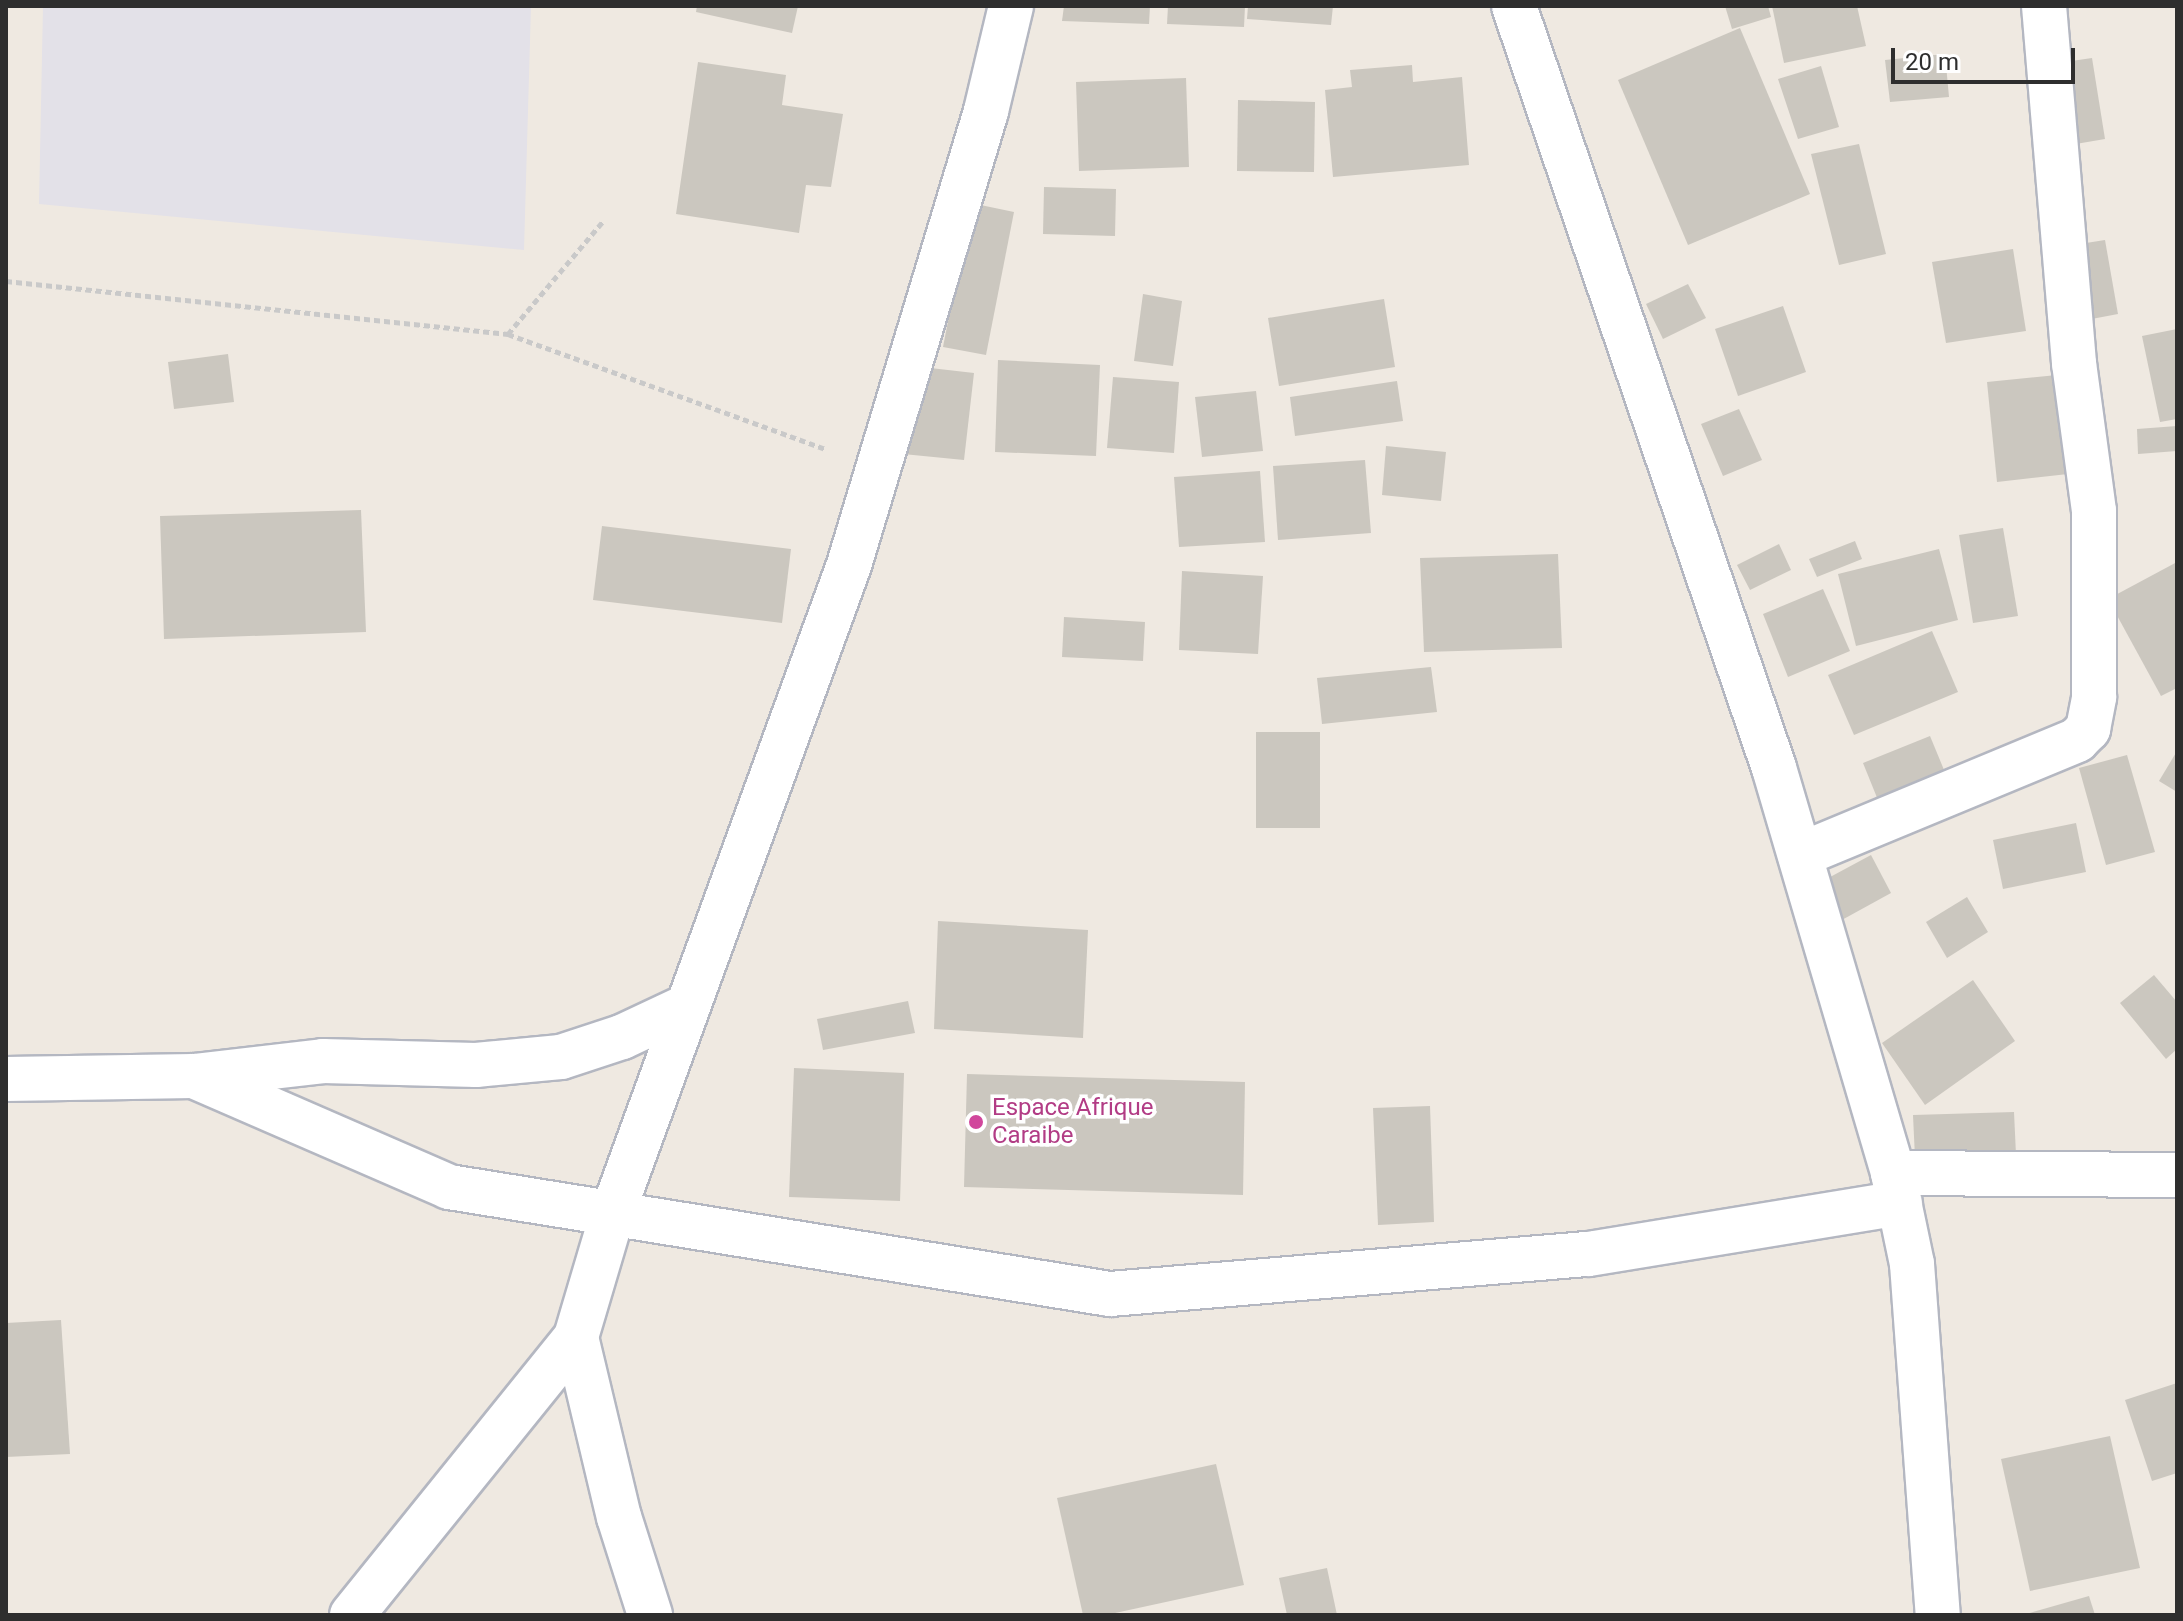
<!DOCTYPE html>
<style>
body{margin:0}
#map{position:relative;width:2183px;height:1621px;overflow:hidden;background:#efe9e1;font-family:Roboto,sans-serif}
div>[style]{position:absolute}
.industrial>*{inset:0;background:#e3e1e8}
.building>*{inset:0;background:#cbc7bf}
.path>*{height:5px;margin-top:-2.5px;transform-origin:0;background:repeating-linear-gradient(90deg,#c9c9c9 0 6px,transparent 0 10px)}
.roads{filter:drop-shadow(2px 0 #b4b7c1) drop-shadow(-2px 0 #b4b7c1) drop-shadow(0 2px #b4b7c1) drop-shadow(0 -2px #b4b7c1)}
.minor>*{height:44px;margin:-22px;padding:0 22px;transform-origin:22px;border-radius:22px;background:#fff}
.dots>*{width:22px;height:22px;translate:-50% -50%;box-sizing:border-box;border:4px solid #fff;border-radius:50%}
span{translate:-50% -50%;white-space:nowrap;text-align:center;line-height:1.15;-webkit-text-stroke:7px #fff;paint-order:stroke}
.hotel-label{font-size:24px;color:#b23c85}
.left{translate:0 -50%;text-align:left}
.frame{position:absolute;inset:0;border:8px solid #2e2e2e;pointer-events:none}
.scale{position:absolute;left:1891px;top:48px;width:184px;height:36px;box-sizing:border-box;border:4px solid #2e2e2e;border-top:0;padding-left:10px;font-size:24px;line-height:28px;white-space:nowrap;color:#2e2e2e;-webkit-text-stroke:6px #fff;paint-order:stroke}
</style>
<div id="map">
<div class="industrial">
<i style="clip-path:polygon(43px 6px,531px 6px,524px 250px,39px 204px)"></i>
</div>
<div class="building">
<i style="clip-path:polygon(697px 6px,798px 6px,792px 33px,696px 12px)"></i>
<i style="clip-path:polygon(1064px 6px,1150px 6px,1149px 24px,1062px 21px)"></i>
<i style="clip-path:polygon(1168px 6px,1245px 6px,1244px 27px,1167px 24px)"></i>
<i style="clip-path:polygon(1248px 6px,1333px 6px,1331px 25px,1247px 19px)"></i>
<i style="clip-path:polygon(1725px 6px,1768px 6px,1771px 17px,1732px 29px)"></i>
<i style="clip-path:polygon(1772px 6px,1857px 6px,1866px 46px,1784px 63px)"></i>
<i style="clip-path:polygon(1740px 28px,1810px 194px,1688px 245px,1618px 80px)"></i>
<i style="clip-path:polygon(1945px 54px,1949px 97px,1890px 102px,1885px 60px)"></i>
<i style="clip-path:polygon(2092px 58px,2105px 139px,2064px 146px,2051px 64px)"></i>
<i style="clip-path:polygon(698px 62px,786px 75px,782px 105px,843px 114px,831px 187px,806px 185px,799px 233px,676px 214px)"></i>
<i style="clip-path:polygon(1412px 65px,1413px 82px,1462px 77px,1469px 165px,1333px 177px,1325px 90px,1352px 87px,1350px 70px)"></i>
<i style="clip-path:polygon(1821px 66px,1839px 127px,1798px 139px,1778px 79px)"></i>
<i style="clip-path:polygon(1186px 78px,1189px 167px,1079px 171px,1076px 82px)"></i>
<i style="clip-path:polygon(1238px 100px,1315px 102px,1314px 172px,1237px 171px)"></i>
<i style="clip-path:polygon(1859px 144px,1886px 254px,1839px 265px,1811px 154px)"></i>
<i style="clip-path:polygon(1044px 187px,1116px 189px,1115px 236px,1043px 234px)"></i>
<i style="clip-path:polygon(971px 203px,1014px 212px,986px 355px,943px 347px)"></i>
<i style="clip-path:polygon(2105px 240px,2118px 314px,2081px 321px,2067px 246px)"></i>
<i style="clip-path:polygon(2013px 249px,2026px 331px,1946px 343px,1932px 262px)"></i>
<i style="clip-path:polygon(1688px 284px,1706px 318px,1663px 339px,1646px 304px)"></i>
<i style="clip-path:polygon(1143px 294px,1182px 301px,1173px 366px,1134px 361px)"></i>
<i style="clip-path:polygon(1384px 299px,1395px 367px,1279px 386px,1268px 318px)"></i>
<i style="clip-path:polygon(1783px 306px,1806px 372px,1738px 396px,1715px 329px)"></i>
<i style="clip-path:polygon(2177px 329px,2177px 419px,2160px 422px,2142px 336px)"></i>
<i style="clip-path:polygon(228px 354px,234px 402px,174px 409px,168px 362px)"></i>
<i style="clip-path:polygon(998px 360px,1100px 365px,1096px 456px,995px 452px)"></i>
<i style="clip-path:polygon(913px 366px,974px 373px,964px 460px,903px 454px)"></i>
<i style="clip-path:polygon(2057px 375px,2068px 474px,1997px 482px,1987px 382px)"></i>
<i style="clip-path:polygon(1113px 377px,1179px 382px,1174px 453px,1107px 448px)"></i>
<i style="clip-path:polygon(1397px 381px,1403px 421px,1295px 436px,1290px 397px)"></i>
<i style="clip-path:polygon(1256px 391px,1263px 451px,1202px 457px,1195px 397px)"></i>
<i style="clip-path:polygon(1739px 409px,1762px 460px,1723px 476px,1701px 424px)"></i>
<i style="clip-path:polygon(2177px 426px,2177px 451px,2138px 454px,2137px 429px)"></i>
<i style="clip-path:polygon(1386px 446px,1446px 452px,1441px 501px,1382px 495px)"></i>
<i style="clip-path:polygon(1365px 460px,1371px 533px,1278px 540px,1273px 466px)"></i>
<i style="clip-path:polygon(1260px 471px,1265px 542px,1179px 547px,1174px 477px)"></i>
<i style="clip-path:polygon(361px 510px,366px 632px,164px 639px,160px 516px)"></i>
<i style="clip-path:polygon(602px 526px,791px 549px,782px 623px,593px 600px)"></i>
<i style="clip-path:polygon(2003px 528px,2018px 616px,1973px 623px,1959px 535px)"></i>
<i style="clip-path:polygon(1855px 541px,1862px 559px,1817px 577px,1809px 559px)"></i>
<i style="clip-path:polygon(1779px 544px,1791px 570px,1750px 590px,1737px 565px)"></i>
<i style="clip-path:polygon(1939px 549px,1958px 620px,1856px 646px,1838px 574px)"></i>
<i style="clip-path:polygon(1558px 554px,1562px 648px,1424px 652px,1420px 558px)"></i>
<i style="clip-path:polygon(2177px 562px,2177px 688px,2161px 696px,2108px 599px)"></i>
<i style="clip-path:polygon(1182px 571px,1263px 576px,1258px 654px,1179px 650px)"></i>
<i style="clip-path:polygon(1823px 589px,1850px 651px,1788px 677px,1763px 614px)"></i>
<i style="clip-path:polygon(1064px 617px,1145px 622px,1143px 661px,1062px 657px)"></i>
<i style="clip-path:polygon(1932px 631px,1958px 692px,1854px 735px,1828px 675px)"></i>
<i style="clip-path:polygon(1431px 667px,1437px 712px,1322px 724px,1317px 678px)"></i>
<i style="clip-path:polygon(1256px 732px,1320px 732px,1320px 828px,1256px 828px)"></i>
<i style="clip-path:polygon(1930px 736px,1949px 782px,1882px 810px,1863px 763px)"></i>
<i style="clip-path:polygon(2177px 751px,2177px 792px,2159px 781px)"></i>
<i style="clip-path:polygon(2127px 755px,2155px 852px,2106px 865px,2079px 768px)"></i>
<i style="clip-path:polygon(2076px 823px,2086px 872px,2003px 889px,1993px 840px)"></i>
<i style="clip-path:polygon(1871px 855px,1891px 893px,1840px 921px,1819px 883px)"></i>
<i style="clip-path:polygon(1967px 897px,1988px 932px,1947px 958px,1926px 922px)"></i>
<i style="clip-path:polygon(938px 921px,1088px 930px,1083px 1038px,934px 1029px)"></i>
<i style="clip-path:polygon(2154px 975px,2177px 1002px,2177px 1049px,2166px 1059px,2120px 1003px)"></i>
<i style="clip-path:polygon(1973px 980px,2015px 1041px,1925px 1105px,1882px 1043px)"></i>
<i style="clip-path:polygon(908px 1001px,915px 1033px,823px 1050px,817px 1019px)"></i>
<i style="clip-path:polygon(794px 1068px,904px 1073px,900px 1201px,789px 1197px)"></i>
<i style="clip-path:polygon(967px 1074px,1245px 1082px,1243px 1195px,964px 1187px)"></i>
<i style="clip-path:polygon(1430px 1106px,1434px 1222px,1378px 1225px,1373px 1108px)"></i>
<i style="clip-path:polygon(2014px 1112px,2016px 1155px,1915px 1158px,1913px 1115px)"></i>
<i style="clip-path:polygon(61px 1320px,70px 1454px,6px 1457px,6px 1323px)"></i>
<i style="clip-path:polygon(2177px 1383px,2177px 1473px,2152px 1481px,2125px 1400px)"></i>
<i style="clip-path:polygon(2110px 1436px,2140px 1568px,2030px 1591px,2001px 1459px)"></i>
<i style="clip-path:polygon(1216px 1464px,1244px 1585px,1106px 1615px,1083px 1615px,1057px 1498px)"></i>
<i style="clip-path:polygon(1327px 1568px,1337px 1615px,1287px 1615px,1279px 1578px)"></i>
<i style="clip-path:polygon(2089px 1596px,2095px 1615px,2026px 1615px,2026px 1614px)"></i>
</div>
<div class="path">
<i style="left:6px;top:281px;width:505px;rotate:6.03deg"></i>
<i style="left:508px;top:334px;width:338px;rotate:19.9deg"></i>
<i style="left:508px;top:334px;width:148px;rotate:-49.9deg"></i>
</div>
<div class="roads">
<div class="minor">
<i style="left:1514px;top:6px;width:805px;rotate:71.16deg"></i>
<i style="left:1774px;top:768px;width:422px;rotate:73.6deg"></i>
<i style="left:1893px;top:1173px;width:93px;rotate:78.2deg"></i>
<i style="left:1912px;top:1264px;width:352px;rotate:85.8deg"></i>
<i style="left:1800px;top:855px;width:300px;rotate:-22.5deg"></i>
<i style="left:2077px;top:740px;width:16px;rotate:-45deg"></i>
<i style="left:2088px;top:729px;width:33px;rotate:-79deg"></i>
<i style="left:2094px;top:697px;width:186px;rotate:-90deg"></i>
<i style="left:2094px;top:511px;width:149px;rotate:-97.7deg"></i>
<i style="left:2074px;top:363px;width:358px;rotate:-94.8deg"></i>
<i style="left:194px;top:1076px;width:278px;rotate:23.5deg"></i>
<i style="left:449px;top:1187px;width:670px;rotate:9.2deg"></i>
<i style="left:1110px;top:1294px;width:481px;rotate:-4.8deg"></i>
<i style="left:1589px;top:1254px;width:315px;rotate:-9.3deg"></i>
<i style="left:6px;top:1079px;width:188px;rotate:-0.9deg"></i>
<i style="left:194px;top:1076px;width:130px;rotate:-6.6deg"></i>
<i style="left:323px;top:1061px;width:153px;rotate:1.5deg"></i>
<i style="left:476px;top:1065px;width:85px;rotate:-5.4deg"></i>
<i style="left:561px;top:1057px;width:64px;rotate:-18.2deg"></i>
<i style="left:622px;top:1037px;width:73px;rotate:-25.2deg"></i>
<i style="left:1893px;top:1173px;width:284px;rotate:0.4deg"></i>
<i style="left:576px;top:1337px;width:185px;rotate:76.6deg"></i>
<i style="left:619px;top:1517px;width:103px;rotate:72.4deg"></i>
<i style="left:352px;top:1615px;width:357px;rotate:-51.1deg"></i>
<i style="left:576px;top:1337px;width:130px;rotate:-73.5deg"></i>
<i style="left:613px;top:1212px;width:689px;rotate:-69.96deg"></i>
<i style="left:849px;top:565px;width:474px;rotate:-73.2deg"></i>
<i style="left:986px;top:111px;width:108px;rotate:-76.6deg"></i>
</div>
</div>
<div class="dots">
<i style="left:976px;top:1122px;background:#d1479c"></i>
</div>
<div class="hotel-label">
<span class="left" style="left:992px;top:1122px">Espace Afrique<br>Caraibe</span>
</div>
<div class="frame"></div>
<div class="scale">20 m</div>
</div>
